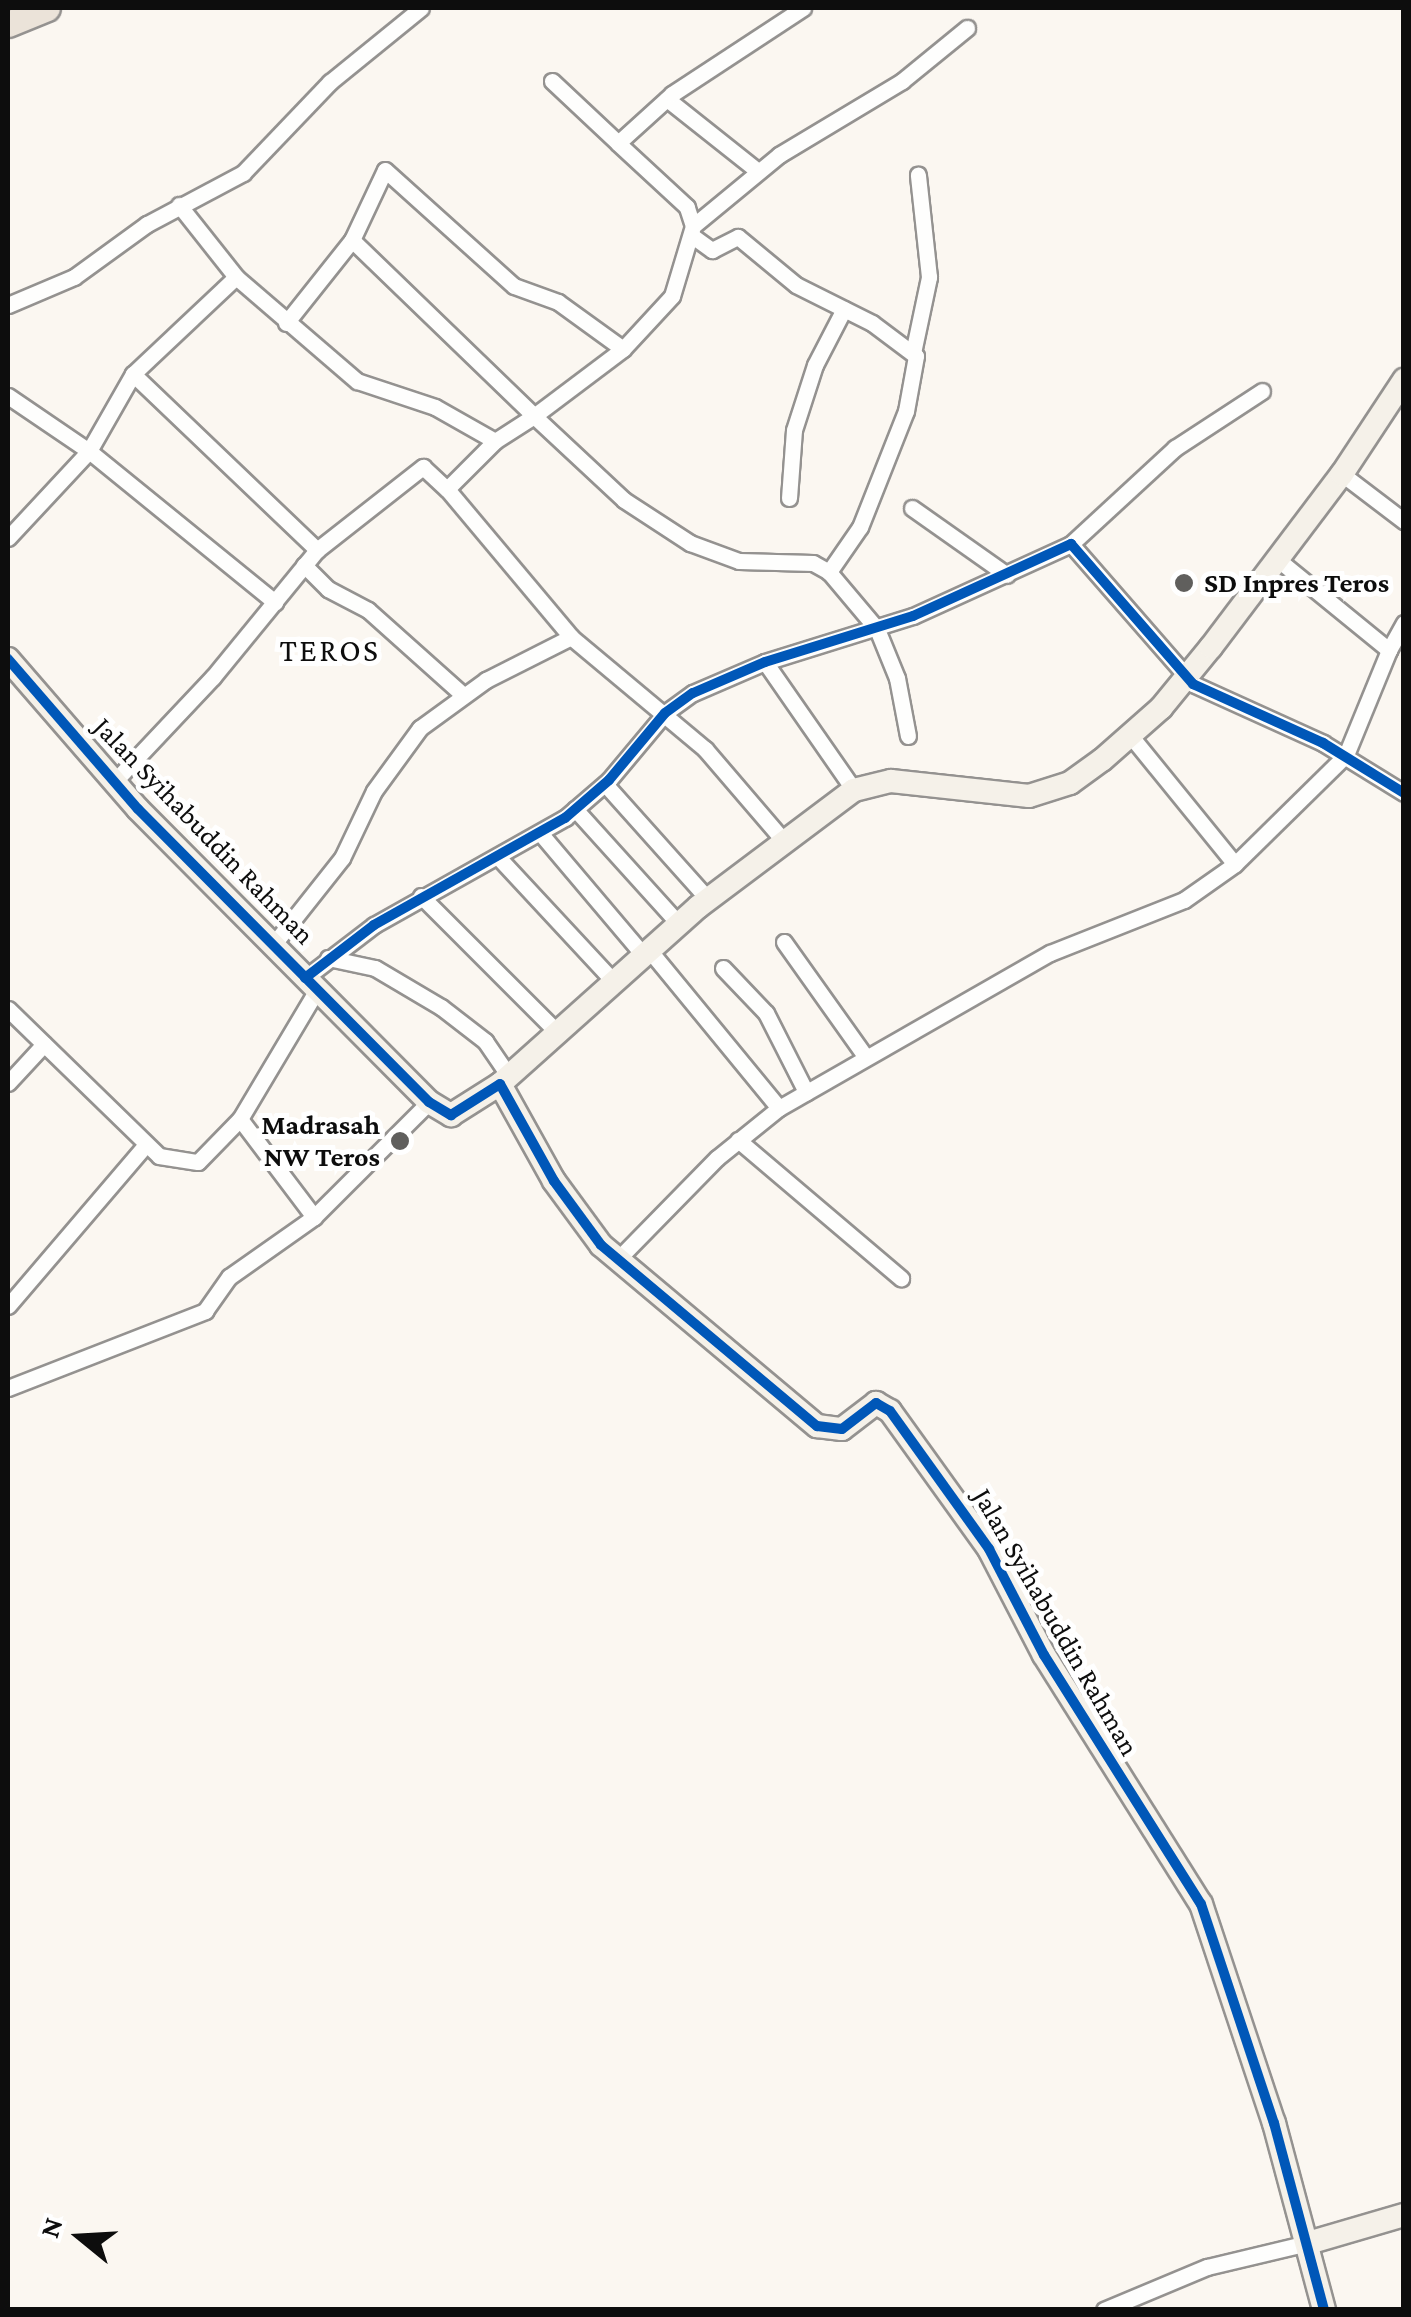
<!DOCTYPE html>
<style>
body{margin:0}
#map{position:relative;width:1411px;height:2317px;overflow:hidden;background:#fbf7f1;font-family:"Crimson Pro",serif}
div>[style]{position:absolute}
.roads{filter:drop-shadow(2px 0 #949290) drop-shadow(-2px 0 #949290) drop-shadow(0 2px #949290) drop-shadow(0 -2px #949290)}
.street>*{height:15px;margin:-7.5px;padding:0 7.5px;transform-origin:7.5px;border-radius:7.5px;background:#fefefd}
.secondary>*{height:22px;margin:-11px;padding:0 11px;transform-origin:11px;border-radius:11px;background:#f5f1e9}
.primary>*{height:25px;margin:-12.5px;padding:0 12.5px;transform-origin:12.5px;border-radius:12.5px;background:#ebe3d9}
.cycleway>*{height:10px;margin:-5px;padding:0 5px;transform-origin:5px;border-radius:5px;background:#0057b8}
.dots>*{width:28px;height:28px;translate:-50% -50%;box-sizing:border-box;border:5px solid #fff;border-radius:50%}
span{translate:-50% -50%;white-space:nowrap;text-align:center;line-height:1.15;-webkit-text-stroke:10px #fff;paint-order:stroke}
.poi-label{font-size:28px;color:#0d0d0d;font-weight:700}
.left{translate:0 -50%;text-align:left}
.right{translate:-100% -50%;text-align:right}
.street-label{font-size:28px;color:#0d0d0d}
.quarter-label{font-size:32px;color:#0d0d0d;letter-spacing:2.5px}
.frame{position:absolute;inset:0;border:10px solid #0d0d0d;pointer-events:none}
.north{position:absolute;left:30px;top:2187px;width:100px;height:100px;-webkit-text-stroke:8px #fff;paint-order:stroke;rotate:288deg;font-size:28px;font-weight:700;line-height:40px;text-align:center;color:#0d0d0d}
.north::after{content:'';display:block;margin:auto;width:35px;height:45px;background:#0d0d0d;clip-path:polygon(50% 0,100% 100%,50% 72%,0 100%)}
</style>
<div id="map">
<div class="roads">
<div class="street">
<i style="left:552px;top:81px;width:91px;rotate:43.2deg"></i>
<i style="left:667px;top:99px;width:116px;rotate:38.4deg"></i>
<i style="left:179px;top:205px;width:92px;rotate:51.6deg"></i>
<i style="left:236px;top:277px;width:160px;rotate:40.7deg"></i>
<i style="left:357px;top:381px;width:82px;rotate:18.4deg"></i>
<i style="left:435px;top:407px;width:69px;rotate:29.5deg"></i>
<i style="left:693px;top:226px;width:112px;rotate:-39.5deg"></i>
<i style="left:779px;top:155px;width:144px;rotate:-31deg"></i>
<i style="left:902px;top:81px;width:84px;rotate:-39.2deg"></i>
<i style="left:691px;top:235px;width:26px;rotate:36deg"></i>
<i style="left:712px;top:250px;width:29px;rotate:-27deg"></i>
<i style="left:738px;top:237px;width:75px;rotate:39.6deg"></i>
<i style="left:796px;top:285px;width:85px;rotate:26.6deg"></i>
<i style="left:872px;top:323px;width:55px;rotate:36.9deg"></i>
<i style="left:916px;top:356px;width:56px;rotate:100.3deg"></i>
<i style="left:906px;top:411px;width:125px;rotate:111.6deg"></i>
<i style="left:860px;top:527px;width:55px;rotate:124.6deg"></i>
<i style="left:352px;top:240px;width:253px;rotate:44deg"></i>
<i style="left:534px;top:416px;width:111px;rotate:-37deg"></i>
<i style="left:8px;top:305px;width:72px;rotate:-23deg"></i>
<i style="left:74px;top:277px;width:90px;rotate:-36deg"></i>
<i style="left:147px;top:224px;width:109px;rotate:-28deg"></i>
<i style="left:243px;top:173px;width:126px;rotate:-46.3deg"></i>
<i style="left:330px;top:82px;width:117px;rotate:-39.1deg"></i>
<i style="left:286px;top:323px;width:106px;rotate:-51.5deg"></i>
<i style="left:352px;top:240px;width:77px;rotate:-64.8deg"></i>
<i style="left:385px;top:170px;width:173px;rotate:42deg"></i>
<i style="left:514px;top:286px;width:47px;rotate:20deg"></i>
<i style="left:558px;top:302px;width:80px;rotate:35.9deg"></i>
<i style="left:623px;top:349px;width:72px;rotate:-47.2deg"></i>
<i style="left:672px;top:296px;width:73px;rotate:-73.3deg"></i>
<i style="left:693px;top:226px;width:20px;rotate:-108deg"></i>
<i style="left:687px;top:207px;width:94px;rotate:-137.2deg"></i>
<i style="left:618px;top:143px;width:73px;rotate:-42.2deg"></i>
<i style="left:672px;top:94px;width:157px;rotate:-33.3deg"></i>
<i style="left:913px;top:353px;width:78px;rotate:-78.1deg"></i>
<i style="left:929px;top:277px;width:103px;rotate:-96.2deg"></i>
<i style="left:133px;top:374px;width:255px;rotate:43.7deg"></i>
<i style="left:8px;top:396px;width:98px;rotate:34.2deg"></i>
<i style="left:89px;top:451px;width:89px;rotate:-60.3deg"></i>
<i style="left:133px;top:374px;width:141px;rotate:-43.3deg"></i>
<i style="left:1342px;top:474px;width:78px;rotate:37.2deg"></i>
<i style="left:447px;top:489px;width:193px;rotate:50deg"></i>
<i style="left:571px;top:637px;width:175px;rotate:39.9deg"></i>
<i style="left:705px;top:749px;width:120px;rotate:49.4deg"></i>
<i style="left:789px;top:498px;width:68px;rotate:-85.8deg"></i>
<i style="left:794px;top:430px;width:68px;rotate:-72.1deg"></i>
<i style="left:815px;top:365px;width:63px;rotate:-62.6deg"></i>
<i style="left:912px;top:508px;width:116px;rotate:35.2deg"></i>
<i style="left:8px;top:538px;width:119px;rotate:-47deg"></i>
<i style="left:89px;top:451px;width:240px;rotate:39.1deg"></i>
<i style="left:1071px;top:544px;width:142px;rotate:-42.7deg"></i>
<i style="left:1175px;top:448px;width:104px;rotate:-33.2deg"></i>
<i style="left:1276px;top:558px;width:146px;rotate:39.2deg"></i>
<i style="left:1389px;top:650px;width:31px;rotate:-61deg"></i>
<i style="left:304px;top:565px;width:34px;rotate:45deg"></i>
<i style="left:328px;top:589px;width:45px;rotate:27.7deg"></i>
<i style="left:368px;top:610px;width:127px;rotate:41.8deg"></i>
<i style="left:765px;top:662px;width:156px;rotate:55.2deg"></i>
<i style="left:1130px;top:735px;width:166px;rotate:50.9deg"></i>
<i style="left:113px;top:783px;width:146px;rotate:-46.7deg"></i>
<i style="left:213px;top:677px;width:164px;rotate:-50.7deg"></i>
<i style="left:317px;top:550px;width:135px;rotate:-38.1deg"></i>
<i style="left:423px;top:467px;width:33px;rotate:43deg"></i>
<i style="left:447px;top:489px;width:68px;rotate:-45deg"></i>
<i style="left:495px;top:441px;width:46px;rotate:-32.7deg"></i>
<i style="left:534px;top:416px;width:123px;rotate:43deg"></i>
<i style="left:624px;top:500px;width:79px;rotate:33.1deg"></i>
<i style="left:690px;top:543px;width:52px;rotate:20.2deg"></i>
<i style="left:739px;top:561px;width:74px;rotate:1.5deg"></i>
<i style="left:813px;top:563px;width:18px;rotate:29deg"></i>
<i style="left:829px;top:572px;width:75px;rotate:49.9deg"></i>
<i style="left:877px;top:629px;width:53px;rotate:67.8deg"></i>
<i style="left:897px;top:678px;width:59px;rotate:79.3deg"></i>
<i style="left:605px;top:784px;width:154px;rotate:48.2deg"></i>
<i style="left:575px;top:809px;width:155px;rotate:47.9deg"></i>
<i style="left:541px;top:834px;width:160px;rotate:49.8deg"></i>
<i style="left:498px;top:857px;width:172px;rotate:47.1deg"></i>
<i style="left:421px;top:896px;width:195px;rotate:45deg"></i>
<i style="left:784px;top:942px;width:140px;rotate:54.6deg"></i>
<i style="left:273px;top:945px;width:111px;rotate:-51.6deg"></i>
<i style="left:342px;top:858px;width:74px;rotate:-64.5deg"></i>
<i style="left:374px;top:791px;width:78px;rotate:-53.9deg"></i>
<i style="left:420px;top:728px;width:82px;rotate:-36deg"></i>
<i style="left:486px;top:680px;width:95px;rotate:-26.8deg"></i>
<i style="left:650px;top:951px;width:203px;rotate:50.6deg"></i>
<i style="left:328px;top:958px;width:48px;rotate:12deg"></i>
<i style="left:375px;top:968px;width:77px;rotate:30.6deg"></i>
<i style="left:441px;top:1007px;width:56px;rotate:37.7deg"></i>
<i style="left:485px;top:1041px;width:42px;rotate:55.6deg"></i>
<i style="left:723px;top:968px;width:62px;rotate:46.3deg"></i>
<i style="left:766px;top:1013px;width:89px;rotate:63.1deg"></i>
<i style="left:305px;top:978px;width:87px;rotate:-37.5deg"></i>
<i style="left:374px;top:925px;width:219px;rotate:-29.3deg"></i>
<i style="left:565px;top:818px;width:58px;rotate:-40.8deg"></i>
<i style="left:609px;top:780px;width:87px;rotate:-50.1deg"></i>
<i style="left:665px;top:713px;width:34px;rotate:-36deg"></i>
<i style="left:693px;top:693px;width:78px;rotate:-23.3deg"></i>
<i style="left:765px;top:662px;width:155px;rotate:-17.3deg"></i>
<i style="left:913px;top:616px;width:174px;rotate:-24.5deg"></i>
<i style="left:1071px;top:544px;width:186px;rotate:48.9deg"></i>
<i style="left:1193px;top:684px;width:143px;rotate:24.4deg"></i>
<i style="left:1323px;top:743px;width:95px;rotate:31.7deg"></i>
<i style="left:8px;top:1009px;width:211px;rotate:44.2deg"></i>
<i style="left:159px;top:1156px;width:39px;rotate:9deg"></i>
<i style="left:198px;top:1162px;width:60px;rotate:-45.7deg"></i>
<i style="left:240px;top:1119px;width:123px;rotate:52.9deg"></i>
<i style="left:8px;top:1083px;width:53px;rotate:-47.3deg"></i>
<i style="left:240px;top:1119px;width:150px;rotate:-59.2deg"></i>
<i style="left:738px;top:1140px;width:214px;rotate:40.3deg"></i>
<i style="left:618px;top:1259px;width:141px;rotate:-45.6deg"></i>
<i style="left:717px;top:1158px;width:80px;rotate:-38.9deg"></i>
<i style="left:779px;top:1108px;width:312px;rotate:-29.8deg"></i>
<i style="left:1050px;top:953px;width:144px;rotate:-21.6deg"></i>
<i style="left:1184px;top:900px;width:62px;rotate:-35.2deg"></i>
<i style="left:1235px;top:864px;width:156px;rotate:-44.5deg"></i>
<i style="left:1346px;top:755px;width:113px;rotate:-67.7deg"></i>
<i style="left:8px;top:1306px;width:209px;rotate:-49.5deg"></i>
<i style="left:8px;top:1388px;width:212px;rotate:-21.3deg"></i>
<i style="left:205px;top:1311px;width:42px;rotate:-54.8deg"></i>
<i style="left:229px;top:1277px;width:104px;rotate:-35.2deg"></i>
<i style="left:314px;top:1217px;width:163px;rotate:-45deg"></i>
<i style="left:1104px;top:2310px;width:112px;rotate:-22.7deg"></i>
<i style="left:1207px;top:2267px;width:104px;rotate:-13.4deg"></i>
</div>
<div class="secondary">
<i style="left:8px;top:659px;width:198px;rotate:49.1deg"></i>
<i style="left:138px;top:809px;width:413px;rotate:45.2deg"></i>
<i style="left:429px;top:1102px;width:26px;rotate:31deg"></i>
<i style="left:451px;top:1115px;width:58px;rotate:-32.3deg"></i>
<i style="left:500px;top:1084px;width:111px;rotate:60.9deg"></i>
<i style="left:554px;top:1181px;width:79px;rotate:53.7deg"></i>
<i style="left:601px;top:1245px;width:282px;rotate:40deg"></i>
<i style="left:817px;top:1426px;width:25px;rotate:7deg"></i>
<i style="left:842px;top:1429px;width:43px;rotate:-37.4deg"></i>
<i style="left:876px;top:1403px;width:16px;rotate:30deg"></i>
<i style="left:890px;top:1411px;width:170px;rotate:54.3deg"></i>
<i style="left:989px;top:1549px;width:119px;rotate:62.6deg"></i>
<i style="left:1044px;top:1655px;width:294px;rotate:57.8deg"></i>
<i style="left:1201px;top:1904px;width:231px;rotate:71.6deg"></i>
<i style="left:1274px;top:2123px;width:194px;rotate:75deg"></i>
<i style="left:500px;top:1084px;width:266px;rotate:-41.8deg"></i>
<i style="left:698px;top:907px;width:195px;rotate:-36.9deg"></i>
<i style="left:854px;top:790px;width:38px;rotate:-14deg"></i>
<i style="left:891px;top:781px;width:139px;rotate:6.2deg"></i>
<i style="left:1029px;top:796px;width:43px;rotate:-17.6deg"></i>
<i style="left:1070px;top:783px;width:39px;rotate:-36deg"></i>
<i style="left:1102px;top:760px;width:79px;rotate:-41.4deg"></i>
<i style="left:1161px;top:708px;width:79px;rotate:-50.7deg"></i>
<i style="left:1211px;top:647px;width:217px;rotate:-52.9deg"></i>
<i style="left:1342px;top:474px;width:113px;rotate:-56.6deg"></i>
<i style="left:1308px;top:2243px;width:100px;rotate:-16.3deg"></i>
</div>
<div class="primary">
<i style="left:8px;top:24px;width:42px;rotate:-22.3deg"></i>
</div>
</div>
<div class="cycleway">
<i style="left:8px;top:659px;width:198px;rotate:49.1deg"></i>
<i style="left:138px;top:809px;width:413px;rotate:45.2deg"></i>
<i style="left:429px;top:1102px;width:26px;rotate:31deg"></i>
<i style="left:451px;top:1115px;width:58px;rotate:-32.3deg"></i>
<i style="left:500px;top:1084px;width:111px;rotate:60.9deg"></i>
<i style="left:554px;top:1181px;width:79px;rotate:53.7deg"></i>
<i style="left:601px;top:1245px;width:282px;rotate:40deg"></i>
<i style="left:817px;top:1426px;width:25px;rotate:7deg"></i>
<i style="left:842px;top:1429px;width:43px;rotate:-37.4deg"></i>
<i style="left:876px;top:1403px;width:16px;rotate:30deg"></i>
<i style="left:890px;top:1411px;width:170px;rotate:54.3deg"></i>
<i style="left:989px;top:1549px;width:119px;rotate:62.6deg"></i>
<i style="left:1044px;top:1655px;width:294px;rotate:57.8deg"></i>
<i style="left:1201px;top:1904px;width:231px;rotate:71.6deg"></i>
<i style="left:1274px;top:2123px;width:194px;rotate:75deg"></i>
<i style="left:305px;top:978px;width:87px;rotate:-37.5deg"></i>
<i style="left:374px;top:925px;width:219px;rotate:-29.3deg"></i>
<i style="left:565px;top:818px;width:58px;rotate:-40.8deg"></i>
<i style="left:609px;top:780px;width:87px;rotate:-50.1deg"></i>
<i style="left:665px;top:713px;width:34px;rotate:-36deg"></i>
<i style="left:693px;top:693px;width:78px;rotate:-23.3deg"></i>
<i style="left:765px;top:662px;width:155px;rotate:-17.3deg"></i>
<i style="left:913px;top:616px;width:174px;rotate:-24.5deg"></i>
<i style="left:1071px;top:544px;width:186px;rotate:48.9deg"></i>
<i style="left:1193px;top:684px;width:143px;rotate:24.4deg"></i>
<i style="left:1323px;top:743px;width:95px;rotate:31.7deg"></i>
</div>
<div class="dots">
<i style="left:1184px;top:583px;background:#605f5d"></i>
<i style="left:400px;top:1141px;background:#605f5d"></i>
</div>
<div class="poi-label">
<span class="left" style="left:1204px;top:583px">SD Inpres Teros</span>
<span class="right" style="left:380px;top:1141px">Madrasah<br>NW Teros</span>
</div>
<div class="street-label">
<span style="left:204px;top:831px;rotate:46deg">Jalan Syihabuddin Rahman</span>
<span style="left:1056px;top:1622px;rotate:60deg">Jalan Syihabuddin Rahman</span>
</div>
<div class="quarter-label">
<span style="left:330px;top:650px">TEROS</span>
</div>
<div class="frame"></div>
<div class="north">N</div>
</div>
